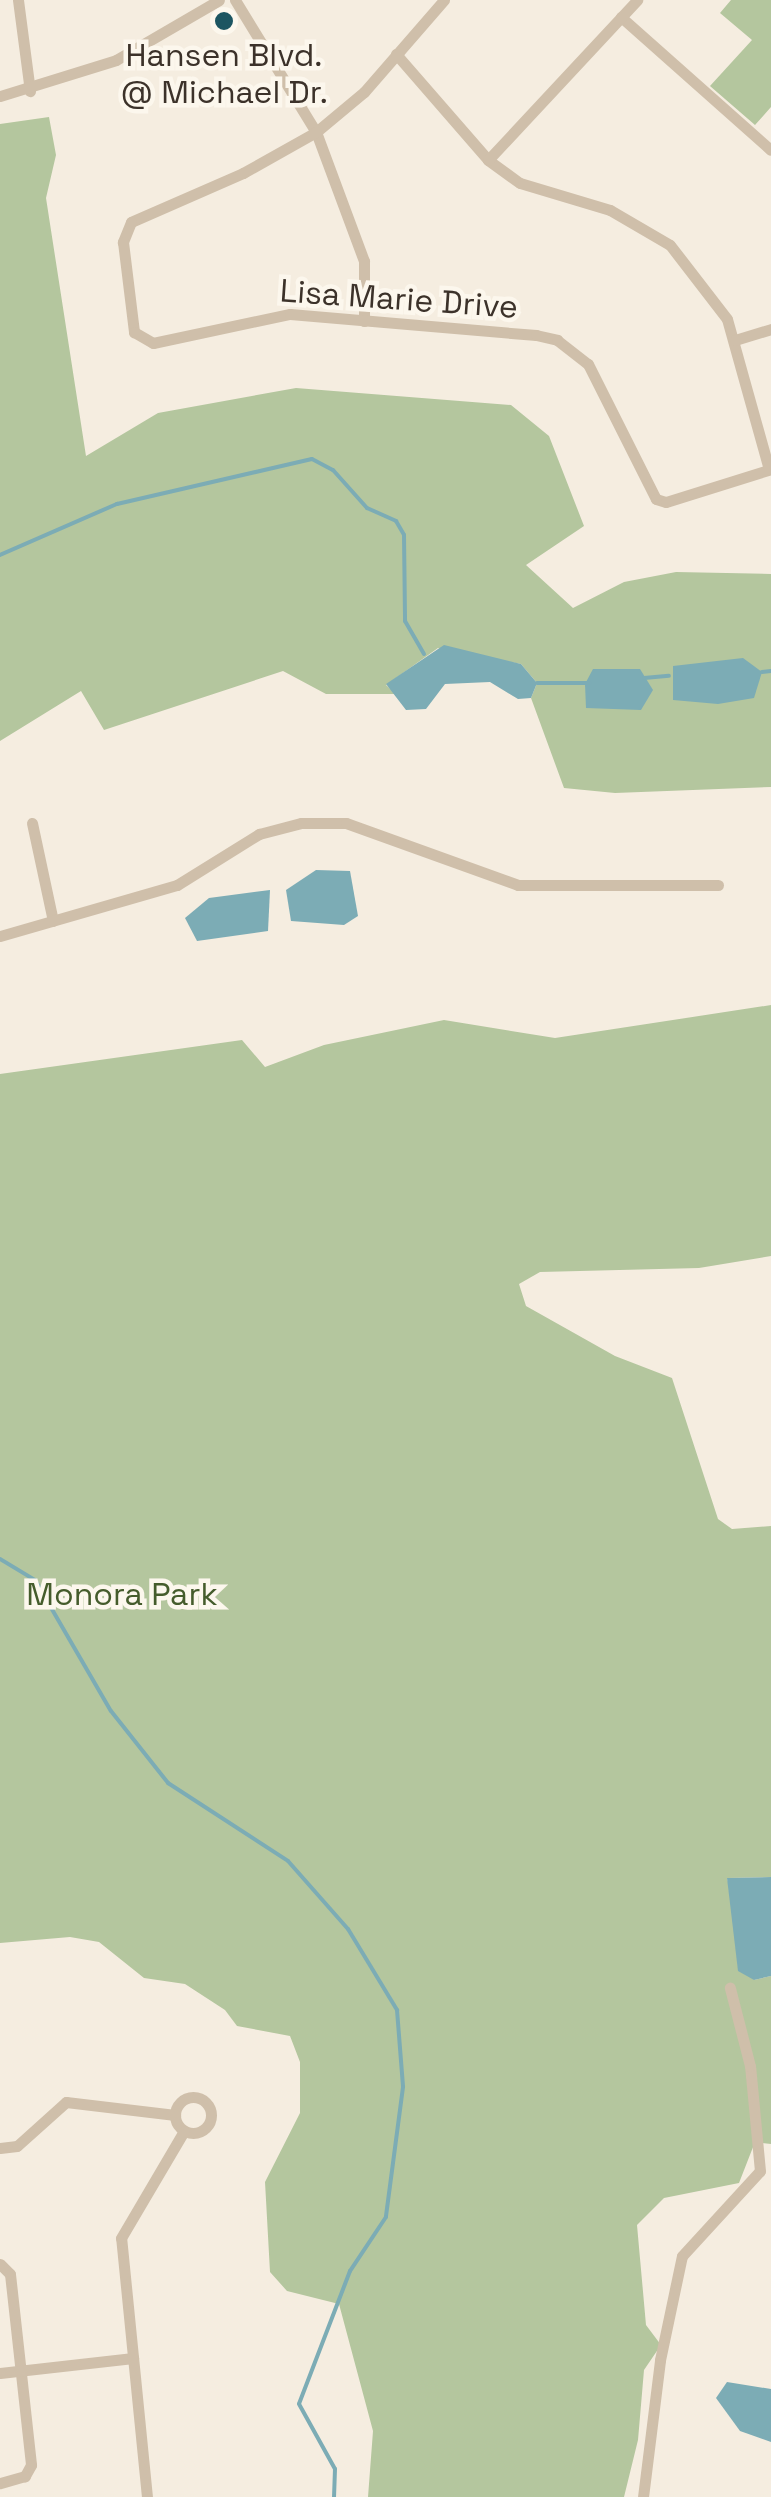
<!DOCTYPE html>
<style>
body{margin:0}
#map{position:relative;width:771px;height:2497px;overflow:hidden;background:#f5ede0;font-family:"Space Grotesk",sans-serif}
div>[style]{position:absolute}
.green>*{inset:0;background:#b4c69e}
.water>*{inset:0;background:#7cacb5}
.stream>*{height:4px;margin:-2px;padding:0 2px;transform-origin:2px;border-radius:2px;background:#7cacb5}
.minor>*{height:11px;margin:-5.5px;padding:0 5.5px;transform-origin:5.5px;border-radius:5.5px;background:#cfbfaa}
.minor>.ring{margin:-5.5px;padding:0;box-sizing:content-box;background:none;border:11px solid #cfbfaa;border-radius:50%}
.dots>*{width:28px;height:28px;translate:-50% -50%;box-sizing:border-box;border:5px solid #fcf7ed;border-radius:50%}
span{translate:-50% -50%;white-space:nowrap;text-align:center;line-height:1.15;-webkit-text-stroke:9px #fcf7ed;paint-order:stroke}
.poi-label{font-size:32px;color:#3c322a}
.street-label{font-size:32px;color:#3c322a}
.park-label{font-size:32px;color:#455c2c}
</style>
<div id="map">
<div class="green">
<i style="clip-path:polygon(731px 0,771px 0,771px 107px,755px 125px,710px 86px,752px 40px,720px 13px)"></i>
<i style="clip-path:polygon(49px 117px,56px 155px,46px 198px,86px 456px,158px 413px,296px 388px,511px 405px,549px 436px,584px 526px,526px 565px,573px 608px,624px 582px,676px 572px,771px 574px,771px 787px,615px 793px,564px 788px,531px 698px,537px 683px,521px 664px,438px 648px,386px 685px,396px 694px,326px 694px,283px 671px,104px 730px,81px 691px,0 741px,0 124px)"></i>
<i style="clip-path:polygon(771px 1005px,771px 1256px,699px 1268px,540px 1272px,519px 1284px,526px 1306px,615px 1356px,672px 1378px,718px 1519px,732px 1529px,771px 1526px,771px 1877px,727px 1878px,754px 1980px,771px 1976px,771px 2144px,755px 2142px,739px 2183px,664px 2198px,637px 2225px,646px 2325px,661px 2345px,644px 2370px,638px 2440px,624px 2497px,368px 2497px,373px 2431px,339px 2304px,287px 2291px,270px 2272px,265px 2182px,300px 2113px,300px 2062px,290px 2036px,237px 2026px,225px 2010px,185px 1984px,144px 1978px,99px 1942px,70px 1937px,0 1943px,0 1074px,242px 1040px,265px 1067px,324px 1045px,444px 1020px,555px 1038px)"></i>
</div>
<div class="water">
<i style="clip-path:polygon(444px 645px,521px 664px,537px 683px,531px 698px,518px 699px,490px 682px,445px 684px,426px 709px,406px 710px,386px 684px)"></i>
<i style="clip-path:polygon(743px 658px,762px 672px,754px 698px,718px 704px,673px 700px,673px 666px)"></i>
<i style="clip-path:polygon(593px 669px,640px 669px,653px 690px,641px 710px,586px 708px,585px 684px)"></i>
<i style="clip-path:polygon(316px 870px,350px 871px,358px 916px,344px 925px,291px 921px,286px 890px)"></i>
<i style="clip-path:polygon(270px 890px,268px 931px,197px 941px,185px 918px,209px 898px)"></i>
<i style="clip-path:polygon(771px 1877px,771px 1976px,754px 1980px,738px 1971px,727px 1878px)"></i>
<i style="clip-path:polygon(727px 2382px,771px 2389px,771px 2442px,740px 2431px,716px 2398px)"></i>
</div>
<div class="stream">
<i style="left:0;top:555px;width:128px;rotate:-23.6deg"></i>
<i style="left:117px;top:504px;width:200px;rotate:-13deg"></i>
<i style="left:312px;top:459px;width:24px;rotate:28deg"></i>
<i style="left:333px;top:470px;width:51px;rotate:48.2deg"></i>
<i style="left:367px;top:508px;width:32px;rotate:24deg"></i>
<i style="left:396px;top:521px;width:16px;rotate:60deg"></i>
<i style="left:404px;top:535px;width:86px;rotate:89.3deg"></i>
<i style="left:405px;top:621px;width:38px;rotate:60deg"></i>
<i style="left:762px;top:672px;width:9px;rotate:-6deg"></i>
<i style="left:644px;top:678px;width:25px;rotate:-5deg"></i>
<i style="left:537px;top:683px;width:53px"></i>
<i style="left:0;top:1559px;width:41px;rotate:31deg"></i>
<i style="left:35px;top:1580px;width:151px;rotate:59.9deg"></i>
<i style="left:111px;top:1711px;width:92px;rotate:51.6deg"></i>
<i style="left:168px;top:1783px;width:143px;rotate:33deg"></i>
<i style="left:288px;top:1861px;width:91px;rotate:48.6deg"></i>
<i style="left:348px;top:1929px;width:95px;rotate:58.8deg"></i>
<i style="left:397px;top:2010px;width:77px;rotate:85.5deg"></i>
<i style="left:403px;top:2087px;width:131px;rotate:97.5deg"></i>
<i style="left:386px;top:2217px;width:65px;rotate:123.7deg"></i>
<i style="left:350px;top:2271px;width:142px;rotate:111deg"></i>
<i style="left:299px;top:2404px;width:74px;rotate:61deg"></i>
<i style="left:335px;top:2469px;width:28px;rotate:92deg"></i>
</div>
<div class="minor">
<i style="left:18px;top:0;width:92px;rotate:82.5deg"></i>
<i style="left:235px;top:0;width:155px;rotate:58.5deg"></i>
<i style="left:316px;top:132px;width:138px;rotate:69.6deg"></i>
<i style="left:364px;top:261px;width:60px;rotate:90deg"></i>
<i style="left:444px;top:0;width:122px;rotate:131deg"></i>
<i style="left:364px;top:92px;width:62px;rotate:140.2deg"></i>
<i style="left:316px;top:132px;width:84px;rotate:150.7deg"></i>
<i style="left:243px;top:173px;width:122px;rotate:156.4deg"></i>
<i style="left:131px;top:222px;width:22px;rotate:112deg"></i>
<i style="left:123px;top:242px;width:91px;rotate:83deg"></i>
<i style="left:134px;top:332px;width:22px;rotate:30deg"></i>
<i style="left:153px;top:343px;width:140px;rotate:-12deg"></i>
<i style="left:290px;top:314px;width:247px;rotate:4.9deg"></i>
<i style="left:536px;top:335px;width:22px;rotate:13deg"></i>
<i style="left:557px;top:340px;width:39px;rotate:38deg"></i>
<i style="left:588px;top:364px;width:151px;rotate:63.3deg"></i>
<i style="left:656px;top:499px;width:10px;rotate:17deg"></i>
<i style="left:666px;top:502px;width:110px;rotate:-17.4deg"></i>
<i style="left:621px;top:17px;width:200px;rotate:41.6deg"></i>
<i style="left:396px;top:54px;width:140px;rotate:49deg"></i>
<i style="left:488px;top:160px;width:39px;rotate:36deg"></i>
<i style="left:520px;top:183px;width:94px;rotate:16.7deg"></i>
<i style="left:610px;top:210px;width:69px;rotate:30.3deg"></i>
<i style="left:670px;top:245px;width:93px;rotate:52.4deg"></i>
<i style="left:727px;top:319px;width:156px;rotate:74.4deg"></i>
<i style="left:0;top:96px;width:121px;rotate:-17.2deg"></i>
<i style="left:116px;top:60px;width:119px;rotate:-30.2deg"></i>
<i style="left:488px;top:160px;width:219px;rotate:-47deg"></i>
<i style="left:735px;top:340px;width:38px;rotate:-17deg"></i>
<i style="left:32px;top:823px;width:100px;rotate:77.9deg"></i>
<i style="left:0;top:936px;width:184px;rotate:-16.1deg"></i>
<i style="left:177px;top:885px;width:97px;rotate:-31.9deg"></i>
<i style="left:259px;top:834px;width:43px;rotate:-14.7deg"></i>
<i style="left:301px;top:823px;width:45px"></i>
<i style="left:346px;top:823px;width:183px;rotate:19.8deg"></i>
<i style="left:518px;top:885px;width:200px"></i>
<i class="ring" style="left:175px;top:2097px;width:25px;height:25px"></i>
<i style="left:0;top:2148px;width:17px;rotate:-7deg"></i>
<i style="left:17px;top:2146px;width:66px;rotate:-41.9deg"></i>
<i style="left:66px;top:2102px;width:110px;rotate:6.8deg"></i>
<i style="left:0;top:2264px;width:14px;rotate:45deg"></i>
<i style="left:10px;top:2274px;width:192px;rotate:83.7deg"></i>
<i style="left:31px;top:2465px;width:13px;rotate:119deg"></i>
<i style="left:25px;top:2476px;width:26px;rotate:164deg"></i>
<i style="left:0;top:2373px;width:134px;rotate:-6.4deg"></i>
<i style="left:147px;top:2497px;width:260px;rotate:-95.7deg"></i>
<i style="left:121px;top:2238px;width:124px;rotate:-59.5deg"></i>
<i style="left:643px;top:2497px;width:138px;rotate:-82.9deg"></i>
<i style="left:660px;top:2360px;width:106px;rotate:-78.1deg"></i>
<i style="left:682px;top:2256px;width:115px;rotate:-47.5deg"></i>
<i style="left:760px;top:2171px;width:105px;rotate:-95.4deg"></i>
<i style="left:750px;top:2066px;width:81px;rotate:-104.4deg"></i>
</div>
<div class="dots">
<i style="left:224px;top:21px;background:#1c5561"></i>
</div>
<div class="poi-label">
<span style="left:224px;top:74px">Hansen Blvd.<br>@ Michael Dr.</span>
</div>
<div class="street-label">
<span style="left:399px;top:299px;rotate:4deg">Lisa Marie Drive</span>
</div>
<div class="park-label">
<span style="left:122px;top:1594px">Monora Park</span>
</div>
</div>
